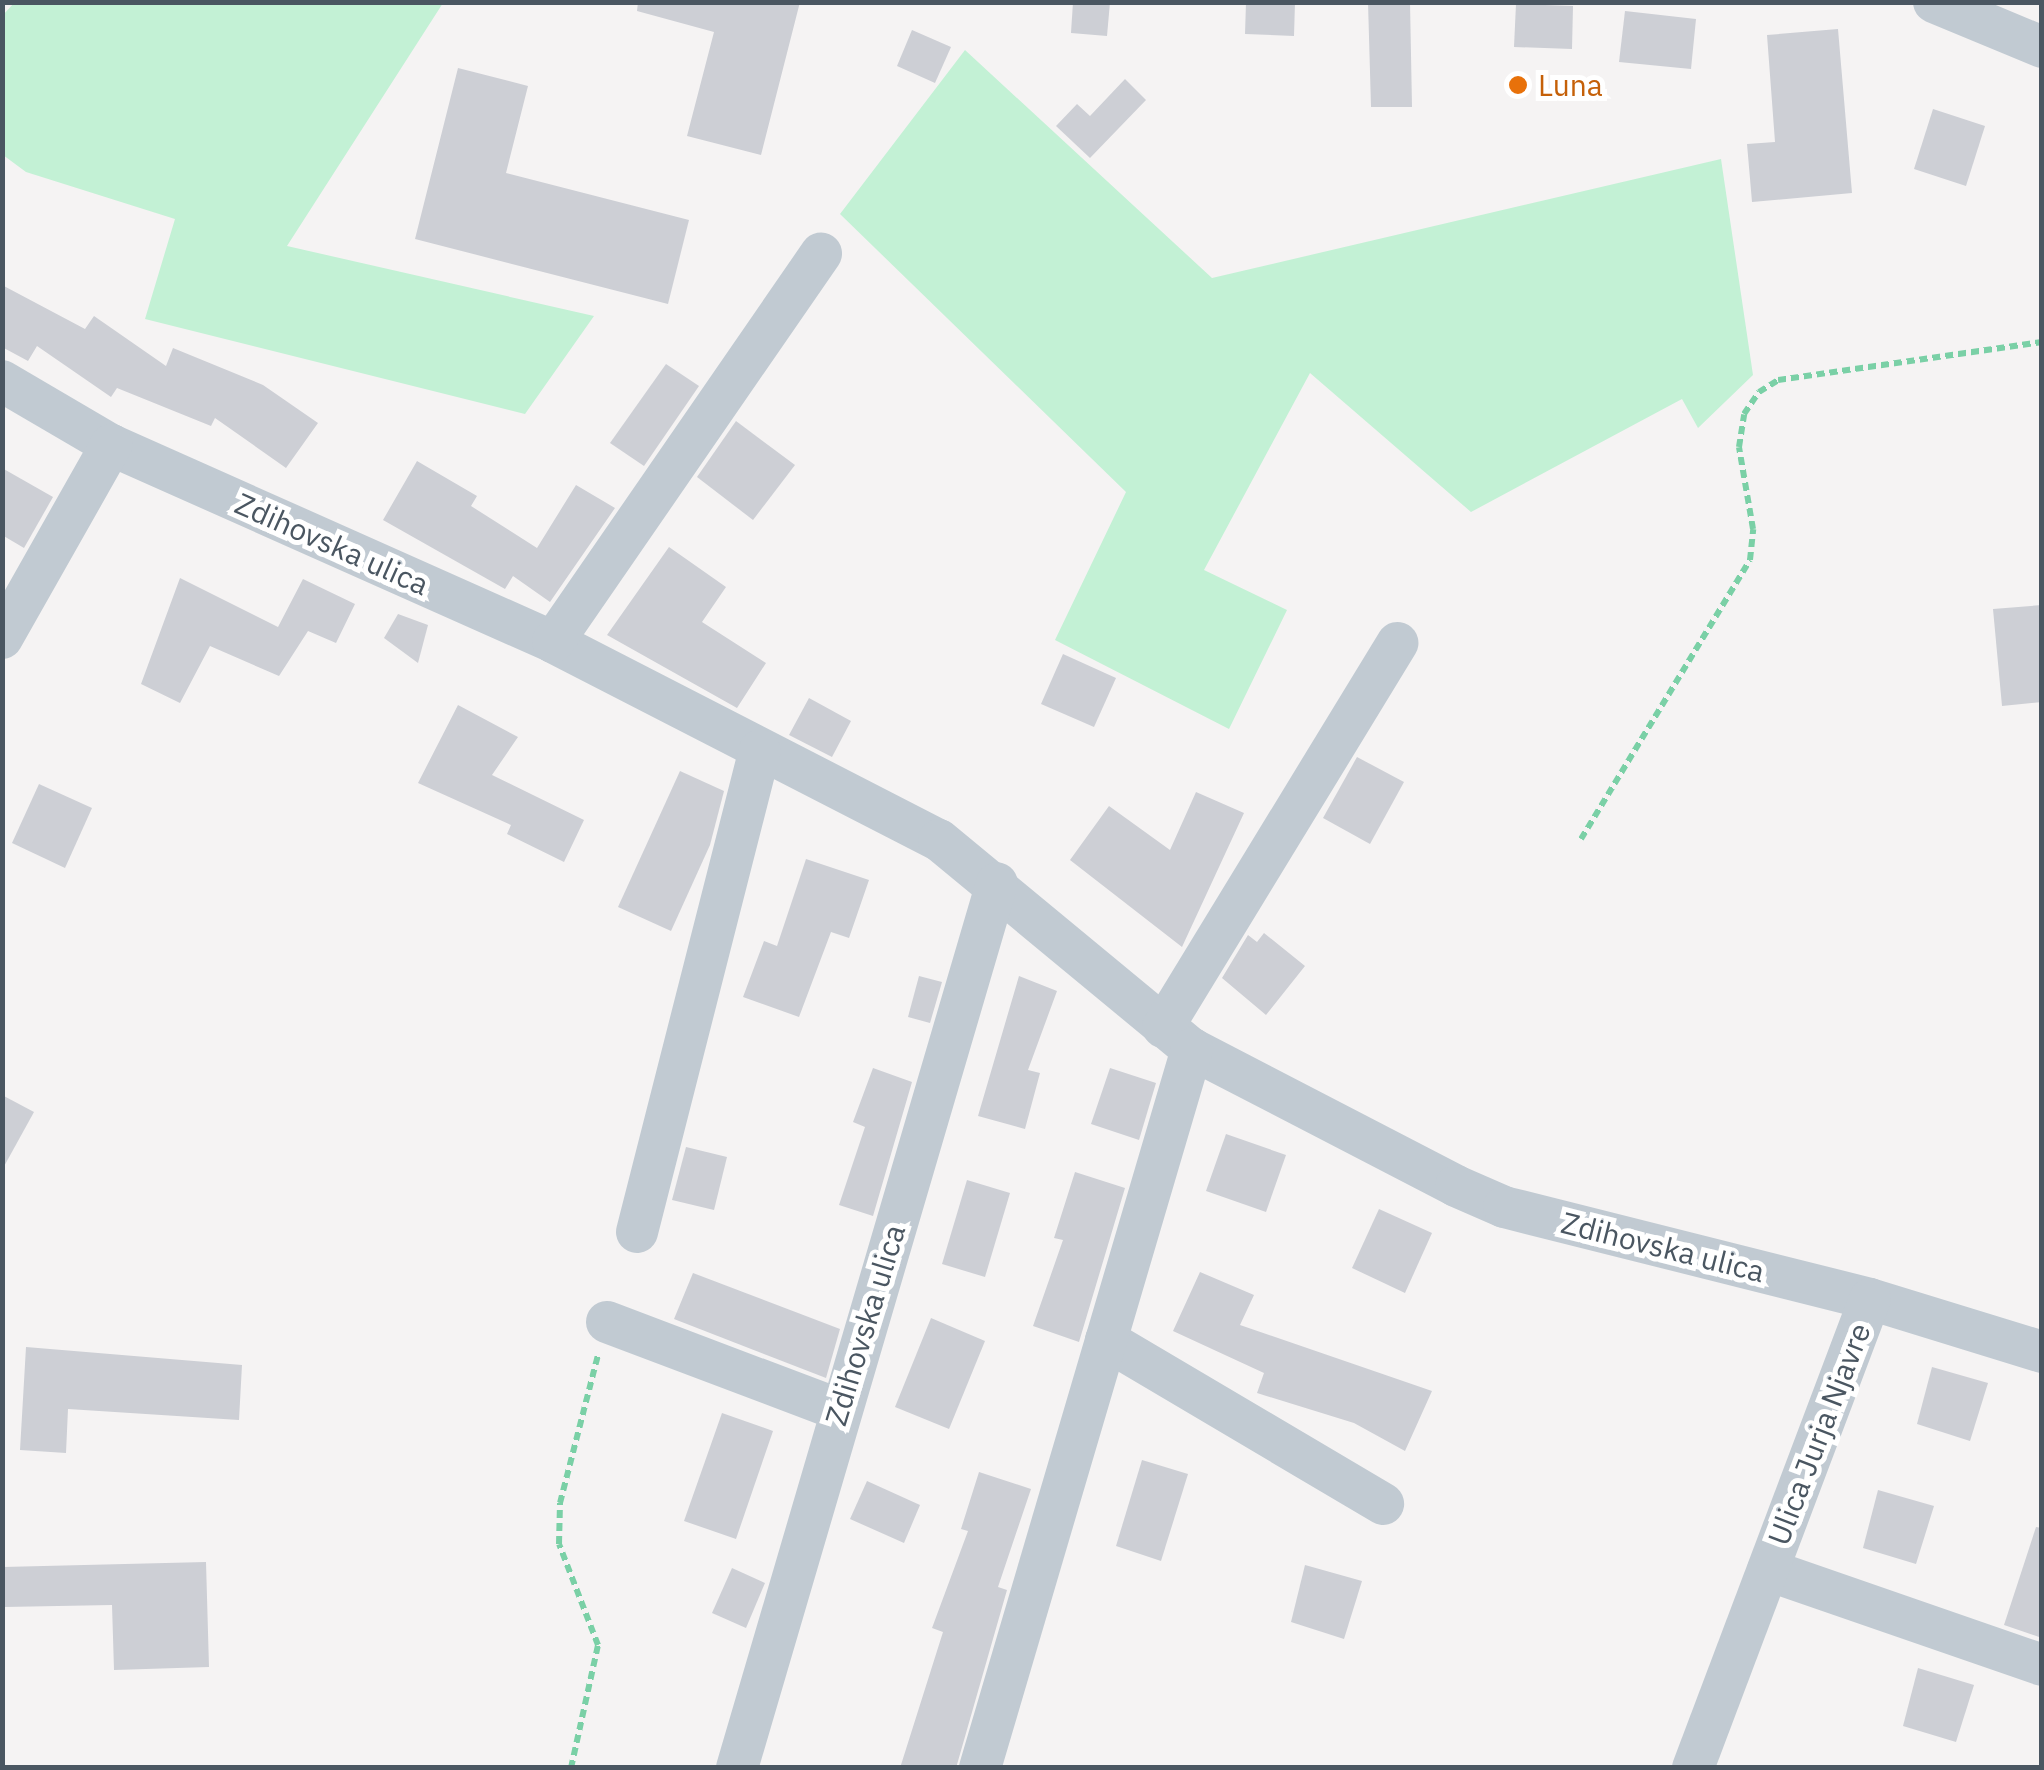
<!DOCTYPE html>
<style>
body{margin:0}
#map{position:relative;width:2044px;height:1770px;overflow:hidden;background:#f5f3f3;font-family:"IBM Plex Sans",sans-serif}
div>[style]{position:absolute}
.green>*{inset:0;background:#c3f1d5}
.building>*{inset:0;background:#cdcfd5}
.path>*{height:6px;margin-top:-3px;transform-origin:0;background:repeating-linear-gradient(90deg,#7ad0a6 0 8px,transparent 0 13px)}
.minor>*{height:42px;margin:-21px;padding:0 21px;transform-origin:21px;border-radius:21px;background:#c1cad2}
.dots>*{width:28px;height:28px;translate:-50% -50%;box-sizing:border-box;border:5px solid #fff;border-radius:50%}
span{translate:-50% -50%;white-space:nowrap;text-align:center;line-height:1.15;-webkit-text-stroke:10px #fff;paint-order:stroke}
.food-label{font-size:30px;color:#c56008}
.left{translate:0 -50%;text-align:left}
.street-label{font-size:30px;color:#4a5661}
.frame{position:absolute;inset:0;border:5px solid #4a5661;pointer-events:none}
</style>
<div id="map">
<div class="green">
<i style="clip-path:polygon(14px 3px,443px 3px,287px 246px,594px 316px,525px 414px,145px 319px,175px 219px,26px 172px,3px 155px,3px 15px)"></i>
<i style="clip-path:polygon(965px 50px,1212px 278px,1721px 159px,1753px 375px,1698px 428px,1682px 399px,1471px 512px,1310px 373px,1204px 570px,1287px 610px,1229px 729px,1055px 640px,1126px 492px,840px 214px)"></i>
</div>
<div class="building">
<i style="clip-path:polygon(638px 2px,800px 2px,761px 155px,687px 136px,714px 32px,637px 11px)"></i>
<i style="clip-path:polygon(1073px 2px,1110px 2px,1107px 36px,1071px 33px)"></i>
<i style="clip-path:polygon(1246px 2px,1295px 2px,1294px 36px,1245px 34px)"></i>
<i style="clip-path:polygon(1368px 2px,1410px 2px,1412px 107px,1371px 107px)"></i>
<i style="clip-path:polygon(1516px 4px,1573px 6px,1572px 49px,1514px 47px)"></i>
<i style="clip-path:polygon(1625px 11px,1696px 19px,1691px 69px,1619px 62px)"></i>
<i style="clip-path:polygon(1838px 29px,1852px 193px,1752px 202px,1747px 144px,1775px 142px,1767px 35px)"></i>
<i style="clip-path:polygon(912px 30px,951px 47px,935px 83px,897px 66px)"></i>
<i style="clip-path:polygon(458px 68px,528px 86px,506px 173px,689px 220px,668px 304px,415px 239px)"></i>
<i style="clip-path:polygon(1125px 79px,1146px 100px,1090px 158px,1056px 126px,1077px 104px,1090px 116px)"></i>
<i style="clip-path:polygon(1933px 109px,1985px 126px,1966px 186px,1914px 169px)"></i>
<i style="clip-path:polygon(2px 285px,85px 329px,94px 316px,166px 366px,173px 348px,263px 385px,318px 423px,286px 468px,215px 418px,211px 426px,117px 388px,111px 397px,37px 346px,28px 361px,2px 347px)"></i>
<i style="clip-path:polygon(666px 364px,699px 386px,644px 466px,610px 443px)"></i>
<i style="clip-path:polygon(736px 421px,795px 465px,753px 520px,697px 477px)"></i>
<i style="clip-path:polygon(417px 461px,477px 496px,471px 506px,537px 548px,576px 485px,615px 508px,550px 602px,513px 576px,505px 589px,383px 520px)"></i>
<i style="clip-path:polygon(2px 468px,53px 497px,24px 548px,2px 535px)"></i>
<i style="clip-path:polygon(669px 547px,726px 587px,702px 622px,766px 663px,737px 708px,607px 635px)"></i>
<i style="clip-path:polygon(180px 578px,278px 627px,303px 579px,355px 604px,336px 643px,308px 631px,279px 676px,210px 646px,180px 703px,141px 684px)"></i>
<i style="clip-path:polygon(2042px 605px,2042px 702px,2002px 706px,1993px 609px)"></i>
<i style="clip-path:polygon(398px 614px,428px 625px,418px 663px,384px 638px)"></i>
<i style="clip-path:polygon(1063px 654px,1116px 678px,1094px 727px,1041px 704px)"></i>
<i style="clip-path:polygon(809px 698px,851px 721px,832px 757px,789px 735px)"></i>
<i style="clip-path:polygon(458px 705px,518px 737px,492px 775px,584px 820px,564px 862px,507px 834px,511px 825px,418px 783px)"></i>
<i style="clip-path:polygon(1357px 757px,1404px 782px,1370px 844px,1323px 818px)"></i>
<i style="clip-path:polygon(680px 771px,724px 791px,710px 845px,671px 931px,618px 907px)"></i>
<i style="clip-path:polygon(39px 784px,92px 808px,65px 868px,12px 843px)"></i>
<i style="clip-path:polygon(1196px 792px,1244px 813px,1182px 947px,1070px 860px,1109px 806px,1170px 850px)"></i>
<i style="clip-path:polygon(806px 859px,869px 880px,849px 938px,831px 932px,799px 1017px,743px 997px,764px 941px,777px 946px)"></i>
<i style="clip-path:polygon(1264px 933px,1305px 966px,1266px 1015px,1222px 978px,1248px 935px,1257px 942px)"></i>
<i style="clip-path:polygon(919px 976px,942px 982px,930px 1023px,908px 1017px)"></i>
<i style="clip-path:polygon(1019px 976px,1057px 991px,1028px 1070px,1040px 1073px,1025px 1129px,978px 1116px)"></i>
<i style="clip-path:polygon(873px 1068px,912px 1082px,873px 1216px,839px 1205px,865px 1127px,853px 1122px)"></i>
<i style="clip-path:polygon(1110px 1068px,1156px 1083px,1139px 1140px,1091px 1124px)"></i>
<i style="clip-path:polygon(2px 1095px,34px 1112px,2px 1170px)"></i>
<i style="clip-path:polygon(1226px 1134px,1286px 1155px,1266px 1212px,1206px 1191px)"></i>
<i style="clip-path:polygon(686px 1147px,727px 1157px,714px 1210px,672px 1200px)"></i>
<i style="clip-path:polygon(1075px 1172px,1125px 1188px,1079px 1342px,1033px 1326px,1063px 1240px,1054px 1238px)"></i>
<i style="clip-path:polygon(967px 1180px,1010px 1193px,985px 1277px,942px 1264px)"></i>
<i style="clip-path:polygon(1379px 1209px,1432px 1233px,1405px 1293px,1352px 1268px)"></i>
<i style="clip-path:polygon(1200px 1272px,1254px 1295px,1240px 1325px,1432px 1391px,1405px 1451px,1354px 1423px,1257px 1393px,1264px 1373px,1173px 1331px)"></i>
<i style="clip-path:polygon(693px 1273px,840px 1329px,826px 1378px,674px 1319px)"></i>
<i style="clip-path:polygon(931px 1318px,985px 1341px,949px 1429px,895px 1407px)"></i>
<i style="clip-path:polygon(26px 1347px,242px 1365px,239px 1420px,68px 1409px,66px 1453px,20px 1450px)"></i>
<i style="clip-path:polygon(1932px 1367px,1988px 1383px,1970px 1441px,1917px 1424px)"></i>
<i style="clip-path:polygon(722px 1413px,773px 1431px,736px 1539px,684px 1521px)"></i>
<i style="clip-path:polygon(1142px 1460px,1188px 1474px,1161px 1561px,1116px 1546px)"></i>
<i style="clip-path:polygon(979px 1472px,1031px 1489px,998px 1587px,1007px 1590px,956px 1768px,900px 1768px,943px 1632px,932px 1628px,968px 1531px,961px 1529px)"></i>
<i style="clip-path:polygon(867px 1481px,920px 1505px,904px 1543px,850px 1519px)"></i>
<i style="clip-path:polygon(1878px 1490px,1934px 1506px,1916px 1564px,1863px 1548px)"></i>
<i style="clip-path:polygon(2036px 1527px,2042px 1528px,2042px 1638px,2004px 1625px)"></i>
<i style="clip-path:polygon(206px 1562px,209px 1667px,114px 1670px,112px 1605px,4px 1607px,3px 1567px)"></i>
<i style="clip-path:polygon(1305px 1565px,1362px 1581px,1344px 1639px,1291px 1622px)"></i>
<i style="clip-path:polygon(732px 1568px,765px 1583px,746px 1628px,712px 1613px)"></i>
<i style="clip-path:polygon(1918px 1668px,1974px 1685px,1956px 1742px,1903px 1726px)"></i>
</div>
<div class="path">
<i style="left:1581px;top:839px;width:326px;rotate:-58.8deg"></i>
<i style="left:1750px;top:560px;width:31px;rotate:-84deg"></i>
<i style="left:1753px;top:529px;width:83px;rotate:-99.7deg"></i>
<i style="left:1739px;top:447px;width:33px;rotate:-81deg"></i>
<i style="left:1744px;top:414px;width:27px;rotate:-56deg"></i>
<i style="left:1759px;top:392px;width:22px;rotate:-32deg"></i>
<i style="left:1778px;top:380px;width:267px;rotate:-8.2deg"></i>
<i style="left:571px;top:1768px;width:126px;rotate:-77.6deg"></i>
<i style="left:598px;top:1645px;width:108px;rotate:-111.1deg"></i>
<i style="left:559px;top:1544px;width:41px;rotate:-88.6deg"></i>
<i style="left:560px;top:1503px;width:153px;rotate:-75.6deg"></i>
</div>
<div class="minor">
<i style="left:1934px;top:2px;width:117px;rotate:22.6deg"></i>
<i style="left:2px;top:381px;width:126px;rotate:30.4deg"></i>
<i style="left:111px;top:445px;width:484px;rotate:24deg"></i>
<i style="left:553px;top:642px;width:434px;rotate:27.2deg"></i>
<i style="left:939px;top:840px;width:328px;rotate:39.6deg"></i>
<i style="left:1192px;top:1049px;width:297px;rotate:27.4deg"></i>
<i style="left:1456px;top:1186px;width:52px;rotate:23.6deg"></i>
<i style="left:1504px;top:1207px;width:377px;rotate:14.1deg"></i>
<i style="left:1870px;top:1299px;width:180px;rotate:17.1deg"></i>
<i style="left:2px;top:638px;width:222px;rotate:-60.5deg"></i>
<i style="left:553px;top:642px;width:472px;rotate:-55.4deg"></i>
<i style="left:1163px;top:1027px;width:450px;rotate:-58.6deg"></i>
<i style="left:637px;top:1232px;width:497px;rotate:-75.7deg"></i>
<i style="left:607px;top:1322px;width:249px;rotate:20.7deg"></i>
<i style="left:1106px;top:1340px;width:322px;rotate:30.6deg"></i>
<i style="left:1768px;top:1570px;width:290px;rotate:19.1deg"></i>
<i style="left:737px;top:1768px;width:922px;rotate:-73.63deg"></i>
<i style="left:980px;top:1768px;width:750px;rotate:-73.57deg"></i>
<i style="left:1693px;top:1768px;width:501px;rotate:-69.32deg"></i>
</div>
<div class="dots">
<i style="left:1518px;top:85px;background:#e8710a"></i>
</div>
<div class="food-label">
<span class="left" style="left:1538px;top:85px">Luna</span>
</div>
<div class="street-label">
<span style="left:332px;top:544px;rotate:24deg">Zdihovska ulica</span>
<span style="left:1663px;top:1247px;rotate:14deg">Zdihovska ulica</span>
<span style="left:865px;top:1325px;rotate:-73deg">Zdihovska ulica</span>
<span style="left:1819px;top:1434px;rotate:-69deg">Ulica Jurja Njavre</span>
</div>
<div class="frame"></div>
</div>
